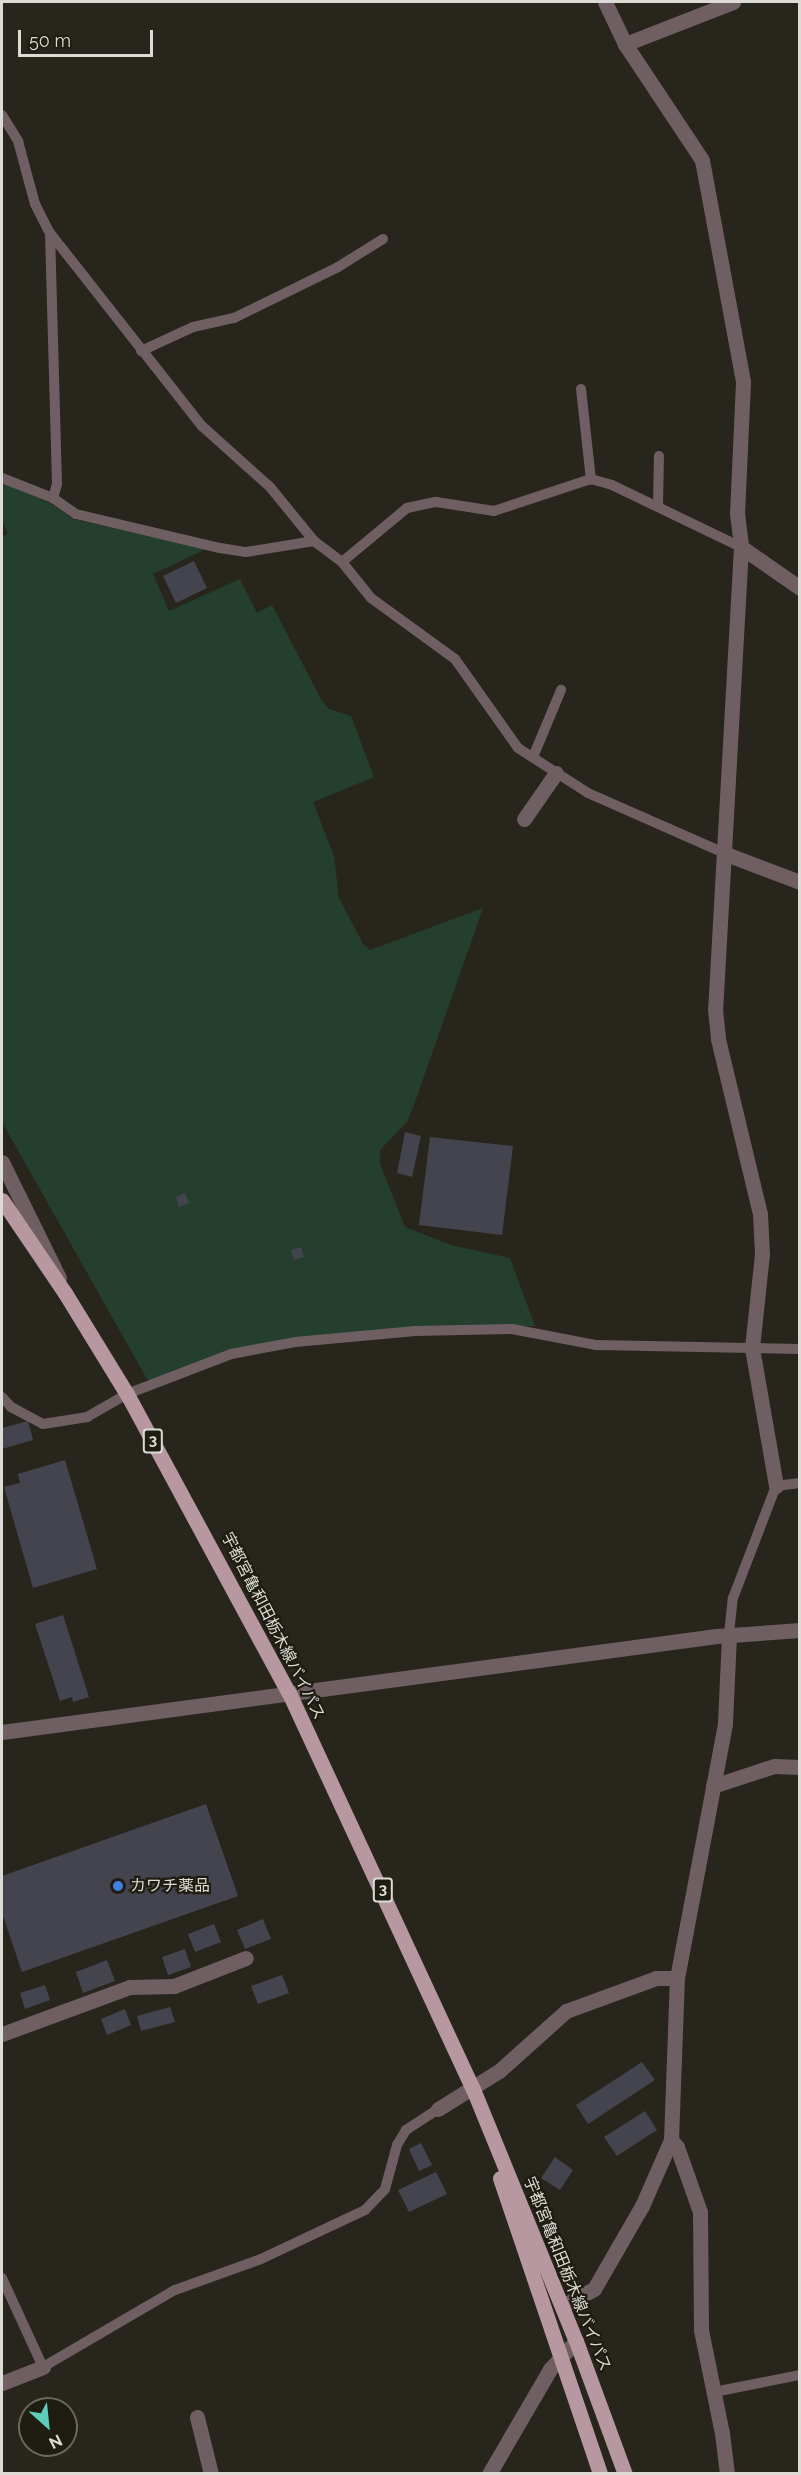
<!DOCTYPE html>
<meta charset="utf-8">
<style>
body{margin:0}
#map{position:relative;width:801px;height:2475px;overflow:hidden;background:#28251c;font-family:Raleway,"Noto Sans JP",sans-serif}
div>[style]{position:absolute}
.green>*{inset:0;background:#243f2e}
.building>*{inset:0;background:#43444e}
.service>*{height:10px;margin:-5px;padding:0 5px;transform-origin:5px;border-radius:5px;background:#6f5f63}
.minor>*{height:15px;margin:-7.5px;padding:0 7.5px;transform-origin:7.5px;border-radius:7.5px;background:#6f5f63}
.tertiary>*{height:15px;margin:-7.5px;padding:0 7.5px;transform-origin:7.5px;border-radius:7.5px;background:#6f5f63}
.primary>*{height:15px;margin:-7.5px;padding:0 7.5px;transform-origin:7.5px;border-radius:7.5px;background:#b898a0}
.dots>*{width:16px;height:16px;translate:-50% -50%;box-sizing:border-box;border:3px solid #1f1c12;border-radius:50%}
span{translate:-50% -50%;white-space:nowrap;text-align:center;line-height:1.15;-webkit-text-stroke:4.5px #1f1c12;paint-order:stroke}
.shield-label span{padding:2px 4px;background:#1f1c12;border:2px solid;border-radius:4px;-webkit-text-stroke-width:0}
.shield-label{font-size:15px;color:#dddbd5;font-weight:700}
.street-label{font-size:16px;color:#dddbd5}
.poi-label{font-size:16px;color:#dddbd5}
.left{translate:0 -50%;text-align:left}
.frame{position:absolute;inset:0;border:3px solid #dddbd5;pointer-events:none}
.north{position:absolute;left:18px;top:2397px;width:60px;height:60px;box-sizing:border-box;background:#1f1c12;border:2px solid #6b6860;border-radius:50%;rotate:153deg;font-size:16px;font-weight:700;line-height:24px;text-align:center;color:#dddbd5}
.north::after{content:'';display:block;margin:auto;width:21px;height:27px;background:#5cceba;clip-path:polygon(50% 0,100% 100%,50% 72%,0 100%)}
.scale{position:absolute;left:18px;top:30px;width:135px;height:27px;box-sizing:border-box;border:3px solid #dddbd5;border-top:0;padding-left:8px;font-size:18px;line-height:21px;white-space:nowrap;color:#dddbd5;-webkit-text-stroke:4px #1f1c12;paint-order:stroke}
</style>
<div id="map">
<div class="green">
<i style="clip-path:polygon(2px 482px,54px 505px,73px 519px,206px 549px,153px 574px,169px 611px,240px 579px,257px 613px,272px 605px,322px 701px,329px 709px,351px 716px,374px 777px,313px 802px,334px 856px,339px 898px,363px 944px,370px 950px,483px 908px,414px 1105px,407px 1122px,380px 1150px,380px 1164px,405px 1227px,451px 1245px,510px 1258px,535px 1326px,449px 1326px,258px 1345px,152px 1383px,147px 1379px,2px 1122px,2px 537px,8px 534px,2px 520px)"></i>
</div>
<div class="building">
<i style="clip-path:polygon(194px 561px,207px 588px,176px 603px,163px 576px)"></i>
<i style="clip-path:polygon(405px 1132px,421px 1136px,412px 1177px,397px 1173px)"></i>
<i style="clip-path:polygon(430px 1137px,513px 1146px,502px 1235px,419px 1225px)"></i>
<i style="clip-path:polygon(185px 1193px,189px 1203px,179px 1207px,176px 1197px)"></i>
<i style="clip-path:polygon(301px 1247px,304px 1257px,294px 1260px,291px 1250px)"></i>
<i style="clip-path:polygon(28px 1421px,33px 1440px,2px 1449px,2px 1428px)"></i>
<i style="clip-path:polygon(65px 1460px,97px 1569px,33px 1588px,4px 1487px,20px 1483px,18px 1474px)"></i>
<i style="clip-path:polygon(63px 1615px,89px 1697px,73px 1702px,72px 1697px,60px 1701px,35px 1624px)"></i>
<i style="clip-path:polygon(206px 1804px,238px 1896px,22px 1972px,2px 1913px,2px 1876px)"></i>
<i style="clip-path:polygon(263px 1919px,271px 1939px,245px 1949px,237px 1930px)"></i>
<i style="clip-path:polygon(214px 1924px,221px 1942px,195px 1952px,188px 1934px)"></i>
<i style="clip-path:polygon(185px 1949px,191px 1967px,168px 1975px,162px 1957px)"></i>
<i style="clip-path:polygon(107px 1960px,115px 1981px,83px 1993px,76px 1972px)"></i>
<i style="clip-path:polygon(282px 1975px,289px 1993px,258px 2004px,251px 1986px)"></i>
<i style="clip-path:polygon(45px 1985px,50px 2000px,25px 2009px,20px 1993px)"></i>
<i style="clip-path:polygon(170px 2007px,175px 2022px,141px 2031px,137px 2016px)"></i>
<i style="clip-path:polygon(125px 2009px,131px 2025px,107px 2035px,101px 2019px)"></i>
<i style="clip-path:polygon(642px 2062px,655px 2080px,588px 2124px,576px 2105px)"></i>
<i style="clip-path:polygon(645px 2111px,657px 2130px,617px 2156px,604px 2137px)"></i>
<i style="clip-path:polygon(421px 2143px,432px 2165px,419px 2171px,409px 2149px)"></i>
<i style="clip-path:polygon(555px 2157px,573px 2170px,560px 2190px,541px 2178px)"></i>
<i style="clip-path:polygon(436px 2172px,447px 2194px,409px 2212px,398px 2190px)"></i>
</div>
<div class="service">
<i style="left:2px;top:115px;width:31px;rotate:58deg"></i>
<i style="left:18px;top:141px;width:65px;rotate:74.9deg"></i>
<i style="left:35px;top:204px;width:33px;rotate:63deg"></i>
<i style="left:50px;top:233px;width:246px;rotate:51.8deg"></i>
<i style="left:202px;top:426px;width:91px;rotate:41.9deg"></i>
<i style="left:270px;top:487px;width:70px;rotate:50.8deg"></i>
<i style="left:314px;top:541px;width:35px;rotate:37deg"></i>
<i style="left:342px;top:562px;width:46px;rotate:51.1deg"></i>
<i style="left:371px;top:598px;width:104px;rotate:36deg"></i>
<i style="left:455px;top:659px;width:109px;rotate:54.7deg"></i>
<i style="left:518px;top:748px;width:83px;rotate:32.7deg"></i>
<i style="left:588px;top:793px;width:151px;rotate:23.8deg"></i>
<i style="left:50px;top:233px;width:251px;rotate:88.4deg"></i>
<i style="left:57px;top:484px;width:15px;rotate:106deg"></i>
<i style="left:141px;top:351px;width:57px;rotate:-24.8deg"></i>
<i style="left:193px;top:327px;width:42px;rotate:-12.4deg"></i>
<i style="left:234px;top:318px;width:116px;rotate:-26.1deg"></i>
<i style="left:338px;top:267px;width:53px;rotate:-31.9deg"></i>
<i style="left:581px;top:389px;width:91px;rotate:83.7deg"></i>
<i style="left:2px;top:478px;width:55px;rotate:21.4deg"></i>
<i style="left:53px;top:498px;width:28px;rotate:35deg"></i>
<i style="left:76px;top:514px;width:148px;rotate:13.3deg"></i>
<i style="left:220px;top:548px;width:26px;rotate:9deg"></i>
<i style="left:246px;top:552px;width:69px;rotate:-9.2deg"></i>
<i style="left:658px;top:506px;width:50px;rotate:-88.9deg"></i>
<i style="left:342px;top:562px;width:85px;rotate:-39.7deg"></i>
<i style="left:407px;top:508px;width:30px;rotate:-12deg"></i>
<i style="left:436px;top:502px;width:59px;rotate:8.8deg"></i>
<i style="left:494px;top:511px;width:102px;rotate:-18.3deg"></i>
<i style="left:591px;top:479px;width:22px;rotate:16deg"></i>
<i style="left:612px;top:485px;width:143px;rotate:25.7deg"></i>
<i style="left:533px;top:757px;width:73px;rotate:-67.3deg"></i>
<i style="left:2px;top:1397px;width:13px;rotate:48deg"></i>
<i style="left:11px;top:1407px;width:36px;rotate:28deg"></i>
<i style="left:43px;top:1424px;width:45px;rotate:-9deg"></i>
<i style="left:87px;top:1417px;width:46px;rotate:-29.9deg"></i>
<i style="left:127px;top:1394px;width:111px;rotate:-21deg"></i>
<i style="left:231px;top:1354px;width:65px;rotate:-10.6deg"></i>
<i style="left:295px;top:1342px;width:121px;rotate:-5.2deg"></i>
<i style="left:415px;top:1331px;width:97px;rotate:-1.2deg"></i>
<i style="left:512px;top:1329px;width:86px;rotate:10.8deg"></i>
<i style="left:596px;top:1345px;width:204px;rotate:1.1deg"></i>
<i style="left:729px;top:1634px;width:36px;rotate:-84deg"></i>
<i style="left:733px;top:1598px;width:120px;rotate:-69deg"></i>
<i style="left:776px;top:1486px;width:24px;rotate:-7deg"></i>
<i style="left:2px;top:2278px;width:98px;rotate:65.3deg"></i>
<i style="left:43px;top:2367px;width:153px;rotate:-30.3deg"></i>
<i style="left:175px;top:2290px;width:91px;rotate:-19.8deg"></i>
<i style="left:261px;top:2259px;width:115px;rotate:-25.2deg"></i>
<i style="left:365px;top:2210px;width:29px;rotate:-46deg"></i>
<i style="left:385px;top:2189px;width:46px;rotate:-74.7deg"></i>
<i style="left:397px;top:2145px;width:17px;rotate:-59deg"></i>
<i style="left:406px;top:2130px;width:38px;rotate:-33deg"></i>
<i style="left:714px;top:2392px;width:88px;rotate:-11.2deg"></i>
</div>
<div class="minor">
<i style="left:605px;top:2px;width:47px;rotate:64.5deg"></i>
<i style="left:733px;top:2px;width:116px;rotate:158.7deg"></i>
<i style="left:625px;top:44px;width:139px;rotate:56.4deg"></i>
<i style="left:702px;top:160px;width:226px;rotate:79.5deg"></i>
<i style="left:743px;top:382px;width:131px;rotate:92.6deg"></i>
<i style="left:737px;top:513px;width:34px;rotate:83deg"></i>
<i style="left:741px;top:547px;width:463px;rotate:93.2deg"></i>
<i style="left:715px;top:1009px;width:30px;rotate:84deg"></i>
<i style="left:718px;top:1039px;width:180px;rotate:76.5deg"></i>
<i style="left:760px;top:1214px;width:40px;rotate:87.1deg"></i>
<i style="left:762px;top:1254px;width:95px;rotate:96.1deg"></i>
<i style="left:752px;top:1348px;width:140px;rotate:80.1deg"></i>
<i style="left:741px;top:547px;width:72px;rotate:34.8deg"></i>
<i style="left:524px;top:819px;width:56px;rotate:-55.2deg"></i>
<i style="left:726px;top:854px;width:79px;rotate:20.7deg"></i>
<i style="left:2px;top:1162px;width:129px;rotate:63.8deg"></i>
<i style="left:713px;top:1786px;width:64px;rotate:-18.2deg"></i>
<i style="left:774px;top:1766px;width:26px;rotate:2deg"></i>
<i style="left:2px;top:2034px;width:136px;rotate:-20.2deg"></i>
<i style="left:130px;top:1987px;width:44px;rotate:-1.3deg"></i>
<i style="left:174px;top:1986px;width:77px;rotate:-21.3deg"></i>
<i style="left:438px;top:2109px;width:72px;rotate:-31.9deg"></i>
<i style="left:499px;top:2071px;width:90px;rotate:-41.8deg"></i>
<i style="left:566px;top:2011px;width:96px;rotate:-20.1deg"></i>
<i style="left:656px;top:1978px;width:21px"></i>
<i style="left:671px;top:2140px;width:9px;rotate:49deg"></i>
<i style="left:677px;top:2147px;width:69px;rotate:70.5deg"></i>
<i style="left:700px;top:2212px;width:118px;rotate:89.5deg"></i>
<i style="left:701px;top:2330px;width:105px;rotate:78.5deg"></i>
<i style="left:722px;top:2433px;width:41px;rotate:83deg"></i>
<i style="left:562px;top:2306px;width:36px;rotate:-28deg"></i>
<i style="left:594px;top:2289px;width:96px;rotate:-60deg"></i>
<i style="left:642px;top:2206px;width:72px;rotate:-66.3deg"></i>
<i style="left:671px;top:2140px;width:162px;rotate:-87.9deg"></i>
<i style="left:677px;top:1978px;width:259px;rotate:-79.3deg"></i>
<i style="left:725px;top:1723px;width:89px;rotate:-87.4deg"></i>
<i style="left:2px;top:2383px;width:44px;rotate:-21.3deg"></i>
<i style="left:197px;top:2417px;width:59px;rotate:76.2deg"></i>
<i style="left:489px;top:2474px;width:121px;rotate:-59.8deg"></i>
<i style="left:550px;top:2369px;width:38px;rotate:-47deg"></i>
</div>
<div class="tertiary">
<i style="left:2px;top:1732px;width:721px;rotate:-7.65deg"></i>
<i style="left:717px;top:1636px;width:83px;rotate:-4.1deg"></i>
</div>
<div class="primary">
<i style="left:2px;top:1200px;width:112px;rotate:55.9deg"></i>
<i style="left:65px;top:1293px;width:119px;rotate:58.5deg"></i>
<i style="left:127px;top:1394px;width:340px;rotate:61.6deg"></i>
<i style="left:289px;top:1693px;width:437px;rotate:65.1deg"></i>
<i style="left:473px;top:2089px;width:272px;rotate:67.8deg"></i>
<i style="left:576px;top:2341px;width:142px;rotate:69.8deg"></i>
<i style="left:500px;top:2178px;width:312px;rotate:71.3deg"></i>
</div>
<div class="dots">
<i style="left:118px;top:1886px;background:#3f7fe0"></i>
</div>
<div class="shield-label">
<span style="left:153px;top:1441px">3</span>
<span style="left:383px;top:1890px">3</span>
</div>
<div class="street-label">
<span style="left:273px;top:1626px;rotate:63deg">宇都宮亀和田栃木線バイパス</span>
<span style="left:567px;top:2274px;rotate:68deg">宇都宮亀和田栃木線バイパス</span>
</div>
<div class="poi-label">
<span class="left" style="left:130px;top:1886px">カワチ薬品</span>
</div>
<div class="frame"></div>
<div class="north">N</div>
<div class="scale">50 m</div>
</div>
